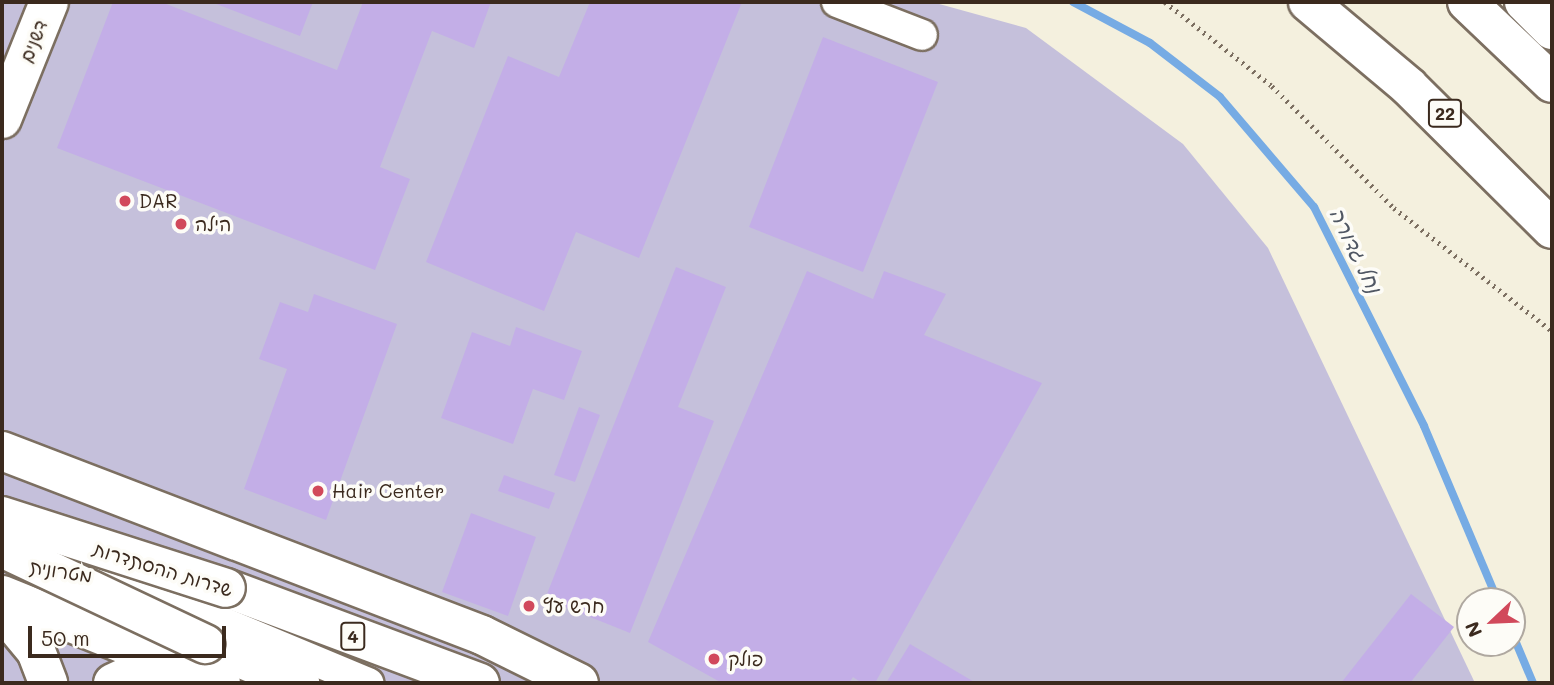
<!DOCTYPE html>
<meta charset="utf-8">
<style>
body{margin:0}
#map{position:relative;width:1554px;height:685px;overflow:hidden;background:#f4f0de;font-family:Mali,"Playpen Sans Hebrew",sans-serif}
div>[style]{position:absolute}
.industrial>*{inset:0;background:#c5c0db}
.stream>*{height:8px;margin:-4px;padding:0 4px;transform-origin:4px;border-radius:4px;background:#76abe4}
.building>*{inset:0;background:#c3aee7}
.path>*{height:4.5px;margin-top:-2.25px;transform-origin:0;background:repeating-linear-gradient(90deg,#7c6f61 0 2px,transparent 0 7px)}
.roads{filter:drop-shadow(2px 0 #7c6f61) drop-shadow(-2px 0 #7c6f61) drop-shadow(0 2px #7c6f61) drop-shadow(0 -2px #7c6f61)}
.minor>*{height:30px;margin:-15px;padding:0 15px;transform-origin:15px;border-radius:15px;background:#fff}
.major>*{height:38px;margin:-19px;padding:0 19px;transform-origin:19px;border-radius:19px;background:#fff}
.highway>*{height:38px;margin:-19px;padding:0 19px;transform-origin:19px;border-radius:19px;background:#fff}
.bridges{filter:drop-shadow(2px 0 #7c6f61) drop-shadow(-2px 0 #7c6f61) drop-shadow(0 2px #7c6f61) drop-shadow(0 -2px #7c6f61)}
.highway-bridge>*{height:38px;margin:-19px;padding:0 19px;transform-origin:19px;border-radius:19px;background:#fff}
.dots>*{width:19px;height:19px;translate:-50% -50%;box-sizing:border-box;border:4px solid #fdfcf7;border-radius:50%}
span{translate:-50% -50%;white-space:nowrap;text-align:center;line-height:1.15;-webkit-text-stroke:7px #fdfcf7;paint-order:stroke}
.shield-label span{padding:2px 5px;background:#fdfcf7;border:2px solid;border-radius:5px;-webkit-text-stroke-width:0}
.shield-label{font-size:18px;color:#3b2a1e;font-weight:700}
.street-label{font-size:19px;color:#3b2a1e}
.poi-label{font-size:19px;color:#3b2a1e}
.left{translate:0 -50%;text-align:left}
.water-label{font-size:21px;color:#505763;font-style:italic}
.frame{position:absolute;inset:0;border:4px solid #3b2a1e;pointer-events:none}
.north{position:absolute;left:1456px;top:587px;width:70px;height:70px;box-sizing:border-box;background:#fdfcf7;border:2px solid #afa8a0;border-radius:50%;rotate:247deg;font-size:19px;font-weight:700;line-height:28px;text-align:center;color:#3b2a1e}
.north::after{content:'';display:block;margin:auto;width:24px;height:32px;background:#d1495b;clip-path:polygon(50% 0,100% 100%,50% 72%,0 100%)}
.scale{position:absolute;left:28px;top:626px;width:198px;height:32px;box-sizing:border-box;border:4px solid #3b2a1e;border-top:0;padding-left:9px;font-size:21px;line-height:24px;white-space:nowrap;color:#3b2a1e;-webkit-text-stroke:5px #fdfcf7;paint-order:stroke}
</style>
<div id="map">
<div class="industrial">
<i style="clip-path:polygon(2px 2px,932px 2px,1026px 28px,1183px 144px,1268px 248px,1475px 683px,2px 683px)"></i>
</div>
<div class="stream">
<i style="left:1073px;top:2px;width:87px;rotate:28deg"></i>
<i style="left:1150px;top:43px;width:88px;rotate:37.6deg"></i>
<i style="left:1220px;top:97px;width:145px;rotate:49.5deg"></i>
<i style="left:1314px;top:207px;width:245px;rotate:63.3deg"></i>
<i style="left:1424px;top:426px;width:190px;rotate:67.1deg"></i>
<i style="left:1512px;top:633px;width:54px;rotate:67.2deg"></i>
</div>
<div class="building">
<i style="clip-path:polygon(113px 2px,161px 2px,337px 70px,363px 2px,491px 2px,474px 48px,432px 31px,380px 167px,410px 179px,375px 270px,57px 148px)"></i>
<i style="clip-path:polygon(211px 2px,313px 2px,300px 36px)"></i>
<i style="clip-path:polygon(590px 2px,742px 2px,639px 258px,576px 232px,544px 311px,426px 262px,508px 56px,559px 77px)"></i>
<i style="clip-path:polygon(823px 37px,938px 82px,863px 272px,749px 227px)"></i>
<i style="clip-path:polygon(676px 267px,726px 287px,678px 407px,714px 421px,630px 633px,545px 599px)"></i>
<i style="clip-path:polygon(807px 271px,873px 299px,884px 271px,946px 294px,924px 335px,1042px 383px,875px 683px,862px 683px,853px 677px,849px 683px,722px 683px,648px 642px)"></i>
<i style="clip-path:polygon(314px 294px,397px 324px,326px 520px,244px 489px,287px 369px,259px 359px,280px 302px,308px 312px)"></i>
<i style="clip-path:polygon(516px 327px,582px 351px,564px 400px,533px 389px,513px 444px,441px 418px,472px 332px,510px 346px)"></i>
<i style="clip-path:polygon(579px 407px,600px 415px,575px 482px,554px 475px)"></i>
<i style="clip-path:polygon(504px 475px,555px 493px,549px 509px,498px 491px)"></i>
<i style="clip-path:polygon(471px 513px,536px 537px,508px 616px,442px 592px)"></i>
<i style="clip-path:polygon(1411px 594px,1454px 627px,1410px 683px,1341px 683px)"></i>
<i style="clip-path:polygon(910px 644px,976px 683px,886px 683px)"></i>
</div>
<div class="path">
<i style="left:1165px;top:2px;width:136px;rotate:38.1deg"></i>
<i style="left:1272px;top:86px;width:173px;rotate:45deg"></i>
<i style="left:1394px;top:208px;width:200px;rotate:37.9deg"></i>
</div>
<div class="roads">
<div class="minor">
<i style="left:837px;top:2px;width:91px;rotate:21.2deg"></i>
<i style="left:75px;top:574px;width:46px;rotate:7.4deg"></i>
<i style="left:121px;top:580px;width:268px;rotate:22.6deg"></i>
</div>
<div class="major">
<i style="left:2px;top:119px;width:126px;rotate:-68.1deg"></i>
</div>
<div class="highway">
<i style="left:1308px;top:2px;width:131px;rotate:40deg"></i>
<i style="left:1408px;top:86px;width:203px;rotate:44.8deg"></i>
<i style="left:1467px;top:2px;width:117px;rotate:43.6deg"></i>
<i style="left:1524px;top:2px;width:40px;rotate:45deg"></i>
<i style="left:2px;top:451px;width:514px;rotate:20.97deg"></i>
<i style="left:482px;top:635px;width:108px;rotate:26.3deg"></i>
<i style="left:226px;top:588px;width:271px;rotate:20.5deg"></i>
<i style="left:2px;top:595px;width:236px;rotate:21.9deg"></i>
<i style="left:2px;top:610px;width:53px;rotate:50.3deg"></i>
<i style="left:36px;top:651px;width:34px;rotate:69deg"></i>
<i style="left:205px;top:644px;width:103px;rotate:22.3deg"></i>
<i style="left:113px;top:683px;width:31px;rotate:-25deg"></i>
<i style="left:141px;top:670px;width:35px;rotate:-5deg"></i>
</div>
</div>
<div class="bridges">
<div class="highway-bridge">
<i style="left:2px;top:516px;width:235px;rotate:17.8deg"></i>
<i style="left:2px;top:548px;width:225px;rotate:25.3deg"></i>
</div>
</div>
<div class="dots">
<i style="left:125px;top:201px;background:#d1495b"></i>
<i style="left:181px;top:224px;background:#d1495b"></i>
<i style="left:318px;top:491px;background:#d1495b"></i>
<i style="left:529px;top:606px;background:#d1495b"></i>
<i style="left:714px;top:659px;background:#d1495b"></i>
</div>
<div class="shield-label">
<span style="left:1445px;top:113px">22</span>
<span style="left:353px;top:636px">4</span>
</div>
<div class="street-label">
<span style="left:33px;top:41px;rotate:-68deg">דשנים</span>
<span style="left:163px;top:569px;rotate:17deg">שדרות ההסתדרות</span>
<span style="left:61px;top:571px;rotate:9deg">מטרונית</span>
</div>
<div class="poi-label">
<span class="left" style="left:139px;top:201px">DAR</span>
<span class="left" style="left:195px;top:224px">הילה</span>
<span class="left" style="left:332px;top:491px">Hair Center</span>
<span class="left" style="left:543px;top:606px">חרש עץ</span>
<span class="left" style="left:728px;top:659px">פולק</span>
</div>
<div class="water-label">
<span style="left:1356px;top:250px;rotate:64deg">נחל גדורה</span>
</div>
<div class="frame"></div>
<div class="north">N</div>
<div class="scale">50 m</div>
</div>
